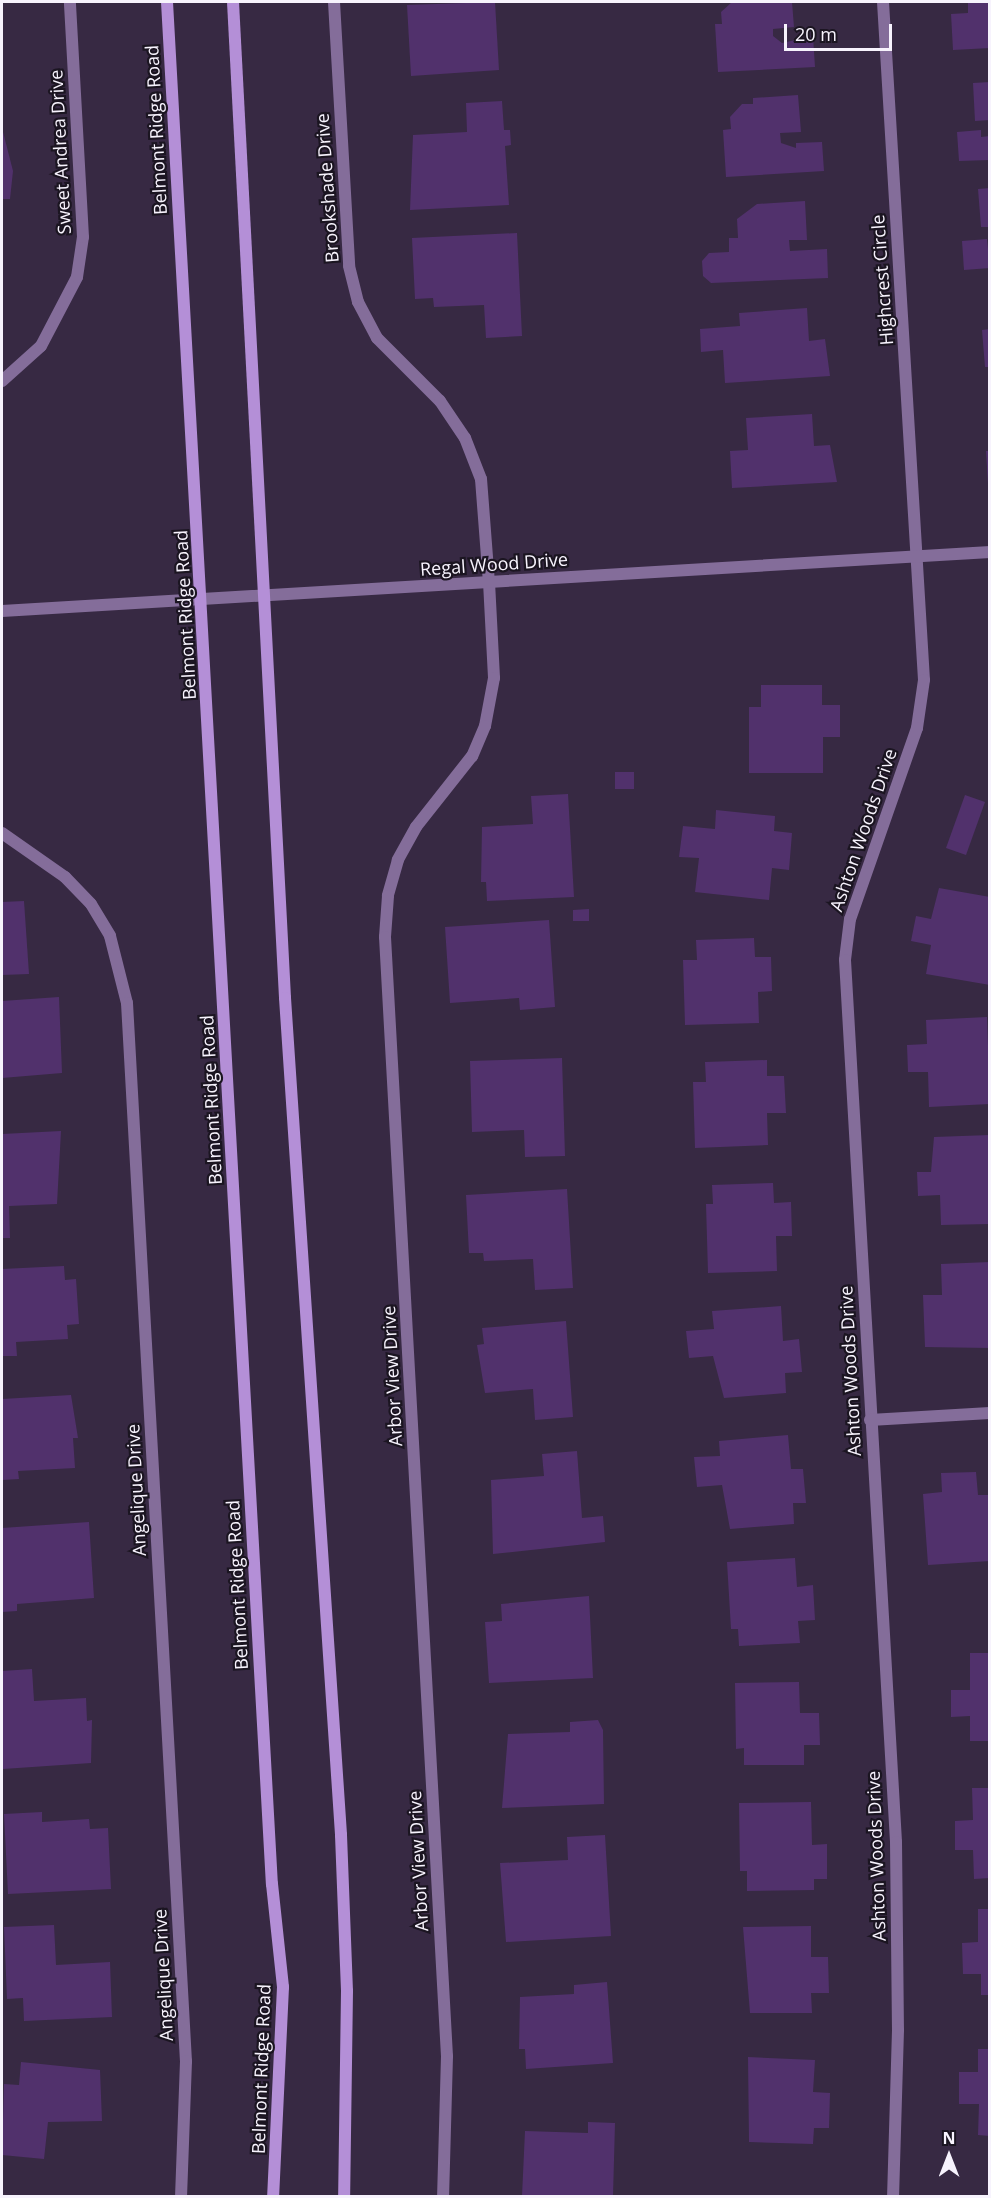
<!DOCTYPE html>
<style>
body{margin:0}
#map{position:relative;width:991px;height:2198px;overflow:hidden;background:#372943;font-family:"Open Sans",sans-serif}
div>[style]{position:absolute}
.building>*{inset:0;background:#51316c}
.minor>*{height:12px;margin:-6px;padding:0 6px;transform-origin:6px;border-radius:6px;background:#846d9a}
.secondary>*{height:12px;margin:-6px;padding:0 6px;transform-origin:6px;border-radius:6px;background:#b48fd7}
span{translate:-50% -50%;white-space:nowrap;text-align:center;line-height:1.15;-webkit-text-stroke:4.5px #1b1521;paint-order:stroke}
.street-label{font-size:18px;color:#f7f3fd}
.frame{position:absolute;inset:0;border:3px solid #f7f3fd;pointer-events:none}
.north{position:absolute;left:919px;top:2126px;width:60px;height:60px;-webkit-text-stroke:4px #1b1521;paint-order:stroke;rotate:0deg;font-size:16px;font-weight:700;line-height:24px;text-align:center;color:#f7f3fd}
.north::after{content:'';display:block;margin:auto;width:21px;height:27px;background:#f7f3fd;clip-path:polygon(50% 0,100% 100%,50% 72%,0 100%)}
.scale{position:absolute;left:784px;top:24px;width:108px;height:27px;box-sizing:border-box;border:3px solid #f7f3fd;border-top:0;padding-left:8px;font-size:18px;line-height:21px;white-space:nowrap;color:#f7f3fd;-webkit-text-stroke:4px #1b1521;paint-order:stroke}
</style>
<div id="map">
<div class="building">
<i style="clip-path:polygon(495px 2px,499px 70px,411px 76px,407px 5px)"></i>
<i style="clip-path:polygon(732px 2px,792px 2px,794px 27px,773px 29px,773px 36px,782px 43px,813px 36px,815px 67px,718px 72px,715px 24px,722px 24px,721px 12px)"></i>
<i style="clip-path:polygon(968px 2px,990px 2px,990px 48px,953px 50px,951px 14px,968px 13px)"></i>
<i style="clip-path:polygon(990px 82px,990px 120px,975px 121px,973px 83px)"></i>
<i style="clip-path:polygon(798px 95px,801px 132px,780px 133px,781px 143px,796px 148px,796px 143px,822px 142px,824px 171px,726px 177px,723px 130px,731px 129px,730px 117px,742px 104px,753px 104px,753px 98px)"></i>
<i style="clip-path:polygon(502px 101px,504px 130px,510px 130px,511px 145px,505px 146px,509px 205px,410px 210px,413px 135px,467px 132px,466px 103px)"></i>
<i style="clip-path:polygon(2px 128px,13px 171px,10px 199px,2px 199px)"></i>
<i style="clip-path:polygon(981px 130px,981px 137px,990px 136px,990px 160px,959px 161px,957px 132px)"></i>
<i style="clip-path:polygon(990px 188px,990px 227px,981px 227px,978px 189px)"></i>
<i style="clip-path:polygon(805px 201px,807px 240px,789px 240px,790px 251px,827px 249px,828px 278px,711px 283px,703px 276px,702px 261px,709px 253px,729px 252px,729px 238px,738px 238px,737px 219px,757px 204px)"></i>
<i style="clip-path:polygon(517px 233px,522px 336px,486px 338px,484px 305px,434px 307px,433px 298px,415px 299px,412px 238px)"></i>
<i style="clip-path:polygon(987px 239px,990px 268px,964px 270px,962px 241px)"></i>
<i style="clip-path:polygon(807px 308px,809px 341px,825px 339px,830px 376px,725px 383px,723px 350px,701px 352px,700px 329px,740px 326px,739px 313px)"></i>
<i style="clip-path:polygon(990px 329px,990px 367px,985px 367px,982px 330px)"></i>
<i style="clip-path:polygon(812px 414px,814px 446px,830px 445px,837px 482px,732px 488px,730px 451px,748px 450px,746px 418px)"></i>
<i style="clip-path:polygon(986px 451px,990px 451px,990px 484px,988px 484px)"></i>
<i style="clip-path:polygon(761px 685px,822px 685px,822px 705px,840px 705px,840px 737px,823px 737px,823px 773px,749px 773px,749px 707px,761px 707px)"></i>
<i style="clip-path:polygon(615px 772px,634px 772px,634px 789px,615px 789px)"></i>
<i style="clip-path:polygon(568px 794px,574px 897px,487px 901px,486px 882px,481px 882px,482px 827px,533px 824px,531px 796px)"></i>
<i style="clip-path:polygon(965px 795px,985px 802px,966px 855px,946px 848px)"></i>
<i style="clip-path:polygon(716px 810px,775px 816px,774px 831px,792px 833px,789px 870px,772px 868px,769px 900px,695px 892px,699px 858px,679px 857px,683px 826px,715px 829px)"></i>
<i style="clip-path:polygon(939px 888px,990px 897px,990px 985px,926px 974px,931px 945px,911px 941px,916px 916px,931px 919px)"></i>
<i style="clip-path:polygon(24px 901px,29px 974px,2px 975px,2px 902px)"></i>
<i style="clip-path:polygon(589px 909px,589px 921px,573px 921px,573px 910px)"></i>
<i style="clip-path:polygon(549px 920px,555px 1007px,520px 1010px,519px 998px,450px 1003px,445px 927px)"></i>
<i style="clip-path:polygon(754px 938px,755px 957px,771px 957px,772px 991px,758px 992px,759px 1023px,685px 1025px,683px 960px,697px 960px,696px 940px)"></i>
<i style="clip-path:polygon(59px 997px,62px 1073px,2px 1078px,2px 1001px)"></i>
<i style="clip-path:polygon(987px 1017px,990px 1104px,929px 1107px,928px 1072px,908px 1072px,907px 1045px,927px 1044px,926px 1020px)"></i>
<i style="clip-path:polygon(562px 1058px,565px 1156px,525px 1157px,524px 1130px,472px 1132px,470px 1061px)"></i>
<i style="clip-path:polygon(767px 1060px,767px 1076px,784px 1076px,786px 1113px,767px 1113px,768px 1145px,695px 1148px,693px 1082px,706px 1082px,705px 1062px)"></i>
<i style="clip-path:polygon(61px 1131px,57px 1204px,9px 1206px,10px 1238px,2px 1238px,2px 1134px)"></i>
<i style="clip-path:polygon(990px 1135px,990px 1224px,941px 1225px,940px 1195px,918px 1196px,917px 1172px,931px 1172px,934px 1137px)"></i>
<i style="clip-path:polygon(773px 1183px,774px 1203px,791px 1202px,792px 1236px,776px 1236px,777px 1271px,708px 1273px,706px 1204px,713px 1204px,712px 1185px)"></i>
<i style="clip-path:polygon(567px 1189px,573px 1288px,535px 1290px,533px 1259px,484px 1261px,483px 1253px,469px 1253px,466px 1195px)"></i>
<i style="clip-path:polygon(990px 1262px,990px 1348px,925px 1347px,923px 1295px,942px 1295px,941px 1264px)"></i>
<i style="clip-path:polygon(64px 1266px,65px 1280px,76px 1279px,79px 1324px,67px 1325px,68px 1339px,16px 1342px,17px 1356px,2px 1356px,2px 1269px)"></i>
<i style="clip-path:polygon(781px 1306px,783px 1341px,799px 1339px,802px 1372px,785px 1373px,786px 1393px,724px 1398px,713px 1356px,689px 1358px,686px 1331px,714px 1329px,712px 1311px)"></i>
<i style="clip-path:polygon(566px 1321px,573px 1417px,535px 1420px,533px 1389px,485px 1393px,477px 1345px,484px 1344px,482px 1328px)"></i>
<i style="clip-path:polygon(71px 1395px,78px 1438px,73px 1438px,75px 1468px,18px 1471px,19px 1479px,2px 1480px,2px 1399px)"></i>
<i style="clip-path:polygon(788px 1435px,791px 1469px,803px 1469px,806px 1503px,793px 1503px,794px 1524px,730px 1529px,722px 1485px,697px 1487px,694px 1457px,720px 1456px,719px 1441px)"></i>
<i style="clip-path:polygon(577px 1451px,582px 1518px,603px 1516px,605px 1542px,493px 1554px,491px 1480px,544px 1476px,542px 1454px)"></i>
<i style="clip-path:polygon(976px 1472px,978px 1495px,990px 1495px,990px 1561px,928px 1565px,923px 1494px,942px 1492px,941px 1473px)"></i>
<i style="clip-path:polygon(89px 1522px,94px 1598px,17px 1604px,17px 1611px,2px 1612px,2px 1528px)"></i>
<i style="clip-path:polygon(795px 1558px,797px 1587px,813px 1585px,815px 1620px,798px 1621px,800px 1643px,739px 1646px,738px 1629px,731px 1629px,727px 1562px)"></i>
<i style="clip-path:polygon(589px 1596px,593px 1678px,489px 1683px,485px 1622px,502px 1621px,501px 1604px)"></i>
<i style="clip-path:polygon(970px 1653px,990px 1653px,990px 1741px,970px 1741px,970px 1716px,951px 1717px,951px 1690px,970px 1690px)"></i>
<i style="clip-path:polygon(32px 1669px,34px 1701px,86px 1698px,87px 1721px,92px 1720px,91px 1763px,3px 1769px,2px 1671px)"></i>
<i style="clip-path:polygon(799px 1682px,800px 1713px,819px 1713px,820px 1745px,804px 1745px,804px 1765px,744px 1765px,744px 1748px,736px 1749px,735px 1683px)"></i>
<i style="clip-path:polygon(598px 1720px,603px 1730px,604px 1804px,502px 1808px,508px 1734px,570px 1732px,570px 1722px)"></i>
<i style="clip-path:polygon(972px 1788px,990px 1788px,990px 1878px,974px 1879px,973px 1850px,955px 1850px,955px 1821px,973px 1820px)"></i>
<i style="clip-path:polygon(811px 1802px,812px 1845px,827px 1844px,827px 1879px,814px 1879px,814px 1890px,747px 1891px,747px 1871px,740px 1871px,739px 1803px)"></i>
<i style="clip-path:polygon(42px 1812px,42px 1822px,89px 1819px,90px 1829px,108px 1828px,111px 1889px,8px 1894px,4px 1814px)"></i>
<i style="clip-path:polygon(605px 1835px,611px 1936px,506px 1942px,500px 1863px,568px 1860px,567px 1837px)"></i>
<i style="clip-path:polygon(978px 1909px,990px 1909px,990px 1995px,981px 1995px,981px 1974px,963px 1974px,962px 1943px,978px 1942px)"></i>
<i style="clip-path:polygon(54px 1925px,56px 1965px,110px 1962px,112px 2017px,24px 2021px,23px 1998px,7px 1999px,4px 1927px)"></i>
<i style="clip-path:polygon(811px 1926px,811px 1957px,828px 1957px,829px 1993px,811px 1993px,812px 2013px,750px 2013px,743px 1927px)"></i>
<i style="clip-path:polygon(607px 1982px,613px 2063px,526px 2069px,525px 2049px,519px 2049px,520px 1997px,574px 1994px,574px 1985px)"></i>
<i style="clip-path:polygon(978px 2049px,990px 2049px,990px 2136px,978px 2135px,979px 2104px,959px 2104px,959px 2072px,978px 2072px)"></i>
<i style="clip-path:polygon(748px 2057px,815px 2060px,813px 2092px,830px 2093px,829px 2128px,814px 2128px,813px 2144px,749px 2142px)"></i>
<i style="clip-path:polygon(21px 2062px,100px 2070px,102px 2121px,48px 2122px,44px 2159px,2px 2155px,4px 2084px,19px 2085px)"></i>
<i style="clip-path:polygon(588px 2122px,615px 2123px,613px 2196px,522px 2196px,525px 2131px,588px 2133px)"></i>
</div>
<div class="minor">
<i style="left:334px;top:2px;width:264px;rotate:86.7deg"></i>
<i style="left:349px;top:266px;width:37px;rotate:76deg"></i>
<i style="left:358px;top:302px;width:41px;rotate:62.2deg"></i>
<i style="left:377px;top:338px;width:89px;rotate:45deg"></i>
<i style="left:440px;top:401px;width:45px;rotate:56deg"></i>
<i style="left:465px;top:438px;width:44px;rotate:68.7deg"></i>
<i style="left:481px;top:479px;width:103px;rotate:85.6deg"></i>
<i style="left:489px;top:582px;width:96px;rotate:87deg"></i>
<i style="left:494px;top:678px;width:49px;rotate:100.6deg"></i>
<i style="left:485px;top:726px;width:33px;rotate:113deg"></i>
<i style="left:472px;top:756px;width:90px;rotate:128.3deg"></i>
<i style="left:416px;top:827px;width:38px;rotate:119deg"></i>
<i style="left:398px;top:860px;width:37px;rotate:106deg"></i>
<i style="left:388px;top:896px;width:41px;rotate:94.2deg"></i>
<i style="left:385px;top:937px;width:1121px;rotate:86.83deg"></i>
<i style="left:447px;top:2056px;width:140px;rotate:91.6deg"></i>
<i style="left:883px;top:2px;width:679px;rotate:86.54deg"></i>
<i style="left:924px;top:680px;width:49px;rotate:98.3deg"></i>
<i style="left:917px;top:728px;width:202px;rotate:109.3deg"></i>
<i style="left:850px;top:919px;width:41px;rotate:97deg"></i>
<i style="left:845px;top:960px;width:883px;rotate:86.69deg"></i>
<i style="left:896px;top:1842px;width:188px;rotate:89.4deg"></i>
<i style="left:898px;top:2030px;width:166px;rotate:91.7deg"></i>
<i style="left:2px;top:381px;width:52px;rotate:-41.9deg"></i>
<i style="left:41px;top:346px;width:78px;rotate:-62.4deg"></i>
<i style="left:77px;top:277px;width:40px;rotate:-81.5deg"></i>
<i style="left:83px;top:237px;width:235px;rotate:-93.2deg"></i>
<i style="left:2px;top:611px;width:990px;rotate:-3.42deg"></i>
<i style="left:2px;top:833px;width:77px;rotate:34.9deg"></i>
<i style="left:65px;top:877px;width:37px;rotate:46deg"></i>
<i style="left:91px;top:904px;width:37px;rotate:59deg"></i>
<i style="left:110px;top:936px;width:69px;rotate:75.8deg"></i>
<i style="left:127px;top:1003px;width:1060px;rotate:86.81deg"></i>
<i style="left:186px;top:2061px;width:135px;rotate:92.1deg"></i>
<i style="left:870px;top:1420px;width:120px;rotate:-3.3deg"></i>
</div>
<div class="secondary">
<i style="left:167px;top:2px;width:1885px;rotate:86.81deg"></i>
<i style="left:272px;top:1884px;width:104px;rotate:83.9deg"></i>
<i style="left:283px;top:1987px;width:209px;rotate:92.7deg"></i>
<i style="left:233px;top:2px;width:997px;rotate:87.01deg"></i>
<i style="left:285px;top:998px;width:839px;rotate:86.17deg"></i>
<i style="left:341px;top:1835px;width:156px;rotate:87.8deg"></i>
<i style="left:347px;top:1991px;width:205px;rotate:90.8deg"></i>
</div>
<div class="street-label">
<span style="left:156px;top:130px;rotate:-93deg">Belmont Ridge Road</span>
<span style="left:60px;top:152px;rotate:-93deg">Sweet Andrea Drive</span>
<span style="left:327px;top:188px;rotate:-94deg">Brookshade Drive</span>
<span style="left:882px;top:280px;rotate:-94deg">Highcrest Circle</span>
<span style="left:494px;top:564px;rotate:-4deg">Regal Wood Drive</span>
<span style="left:185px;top:615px;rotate:-93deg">Belmont Ridge Road</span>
<span style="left:863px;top:830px;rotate:-71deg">Ashton Woods Drive</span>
<span style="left:211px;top:1100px;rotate:-93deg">Belmont Ridge Road</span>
<span style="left:850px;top:1371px;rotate:-93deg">Ashton Woods Drive</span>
<span style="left:392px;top:1376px;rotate:-93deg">Arbor View Drive</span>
<span style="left:136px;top:1490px;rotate:-93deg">Angelique Drive</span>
<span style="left:237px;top:1585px;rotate:-93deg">Belmont Ridge Road</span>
<span style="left:876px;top:1856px;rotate:-92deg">Ashton Woods Drive</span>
<span style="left:418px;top:1861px;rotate:-93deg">Arbor View Drive</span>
<span style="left:163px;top:1975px;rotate:-93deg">Angelique Drive</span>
<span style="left:261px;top:2069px;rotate:-88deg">Belmont Ridge Road</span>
</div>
<div class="frame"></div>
<div class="north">N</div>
<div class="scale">20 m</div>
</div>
